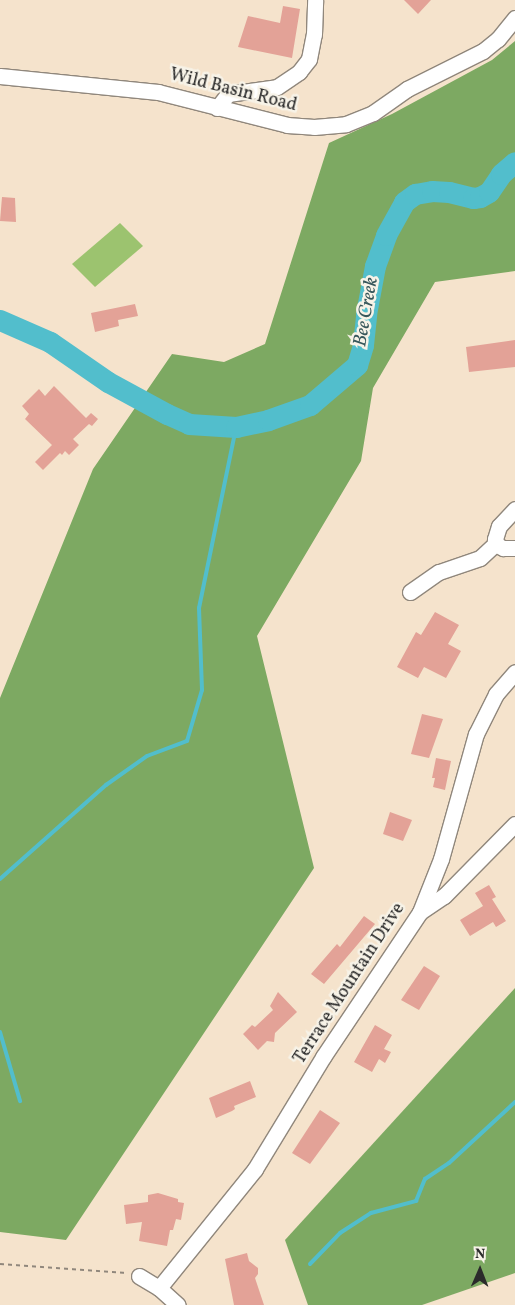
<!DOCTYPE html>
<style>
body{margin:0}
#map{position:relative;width:515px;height:1305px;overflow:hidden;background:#f5e3cc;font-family:Vollkorn,serif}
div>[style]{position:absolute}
.green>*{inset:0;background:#9cc36f}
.forest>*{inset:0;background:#7da962}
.stream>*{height:4px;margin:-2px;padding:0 2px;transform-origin:2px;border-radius:2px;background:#52becc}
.river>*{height:21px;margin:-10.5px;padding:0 10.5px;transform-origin:10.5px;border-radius:10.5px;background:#52becc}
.building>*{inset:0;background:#e3a297}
.path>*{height:2px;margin-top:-1px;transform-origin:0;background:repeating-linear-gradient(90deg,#90877c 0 4px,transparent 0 8px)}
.roads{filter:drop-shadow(1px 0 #90877c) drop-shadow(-1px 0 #90877c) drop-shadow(0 1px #90877c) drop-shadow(0 -1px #90877c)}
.minor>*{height:15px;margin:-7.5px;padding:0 7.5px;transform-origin:7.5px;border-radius:7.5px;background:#fff}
span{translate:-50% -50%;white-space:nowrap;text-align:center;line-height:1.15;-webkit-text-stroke:5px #f7f3e8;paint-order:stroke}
.street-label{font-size:18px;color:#2b2b2b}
.water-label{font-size:19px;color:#37575b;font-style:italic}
.north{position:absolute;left:455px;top:1245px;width:50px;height:50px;-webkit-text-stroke:4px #f7f3e8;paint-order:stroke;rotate:1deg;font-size:14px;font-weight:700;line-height:20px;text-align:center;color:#2b2b2b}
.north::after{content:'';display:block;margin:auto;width:18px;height:22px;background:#2b2b2b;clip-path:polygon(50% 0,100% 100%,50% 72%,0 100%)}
</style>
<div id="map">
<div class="green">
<i style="clip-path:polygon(120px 223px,143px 246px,95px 287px,72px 264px)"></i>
</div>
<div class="forest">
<i style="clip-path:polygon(515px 41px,515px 271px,435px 282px,373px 388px,361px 461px,257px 636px,314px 868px,66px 1240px,0 1232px,0 698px,93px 469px,172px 354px,224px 362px,265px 344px,329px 143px,392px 114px,492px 60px)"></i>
<i style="clip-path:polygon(515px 988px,515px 1273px,422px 1305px,308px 1305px,285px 1240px)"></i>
</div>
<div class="stream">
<i style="left:0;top:879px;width:142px;rotate:-41.6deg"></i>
<i style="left:106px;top:785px;width:50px;rotate:-35.3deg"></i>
<i style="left:147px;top:756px;width:43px;rotate:-20.6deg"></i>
<i style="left:187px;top:741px;width:53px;rotate:-73.6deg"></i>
<i style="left:202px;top:690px;width:82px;rotate:-92.1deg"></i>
<i style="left:199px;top:608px;width:185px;rotate:-78.4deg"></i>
<i style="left:0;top:1032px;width:72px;rotate:73.8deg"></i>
<i style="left:310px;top:1264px;width:43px;rotate:-45.9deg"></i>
<i style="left:340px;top:1233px;width:37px;rotate:-33deg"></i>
<i style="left:371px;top:1213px;width:47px;rotate:-14.9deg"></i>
<i style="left:416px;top:1201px;width:24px;rotate:-68deg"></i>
<i style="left:425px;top:1179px;width:29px;rotate:-34deg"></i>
<i style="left:449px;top:1163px;width:90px;rotate:-42.7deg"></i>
</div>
<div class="river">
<i style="left:0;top:320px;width:55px;rotate:23.7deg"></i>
<i style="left:50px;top:342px;width:70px;rotate:34.6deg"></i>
<i style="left:108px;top:382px;width:67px;rotate:28.5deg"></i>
<i style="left:167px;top:414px;width:24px;rotate:24deg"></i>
<i style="left:189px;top:424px;width:47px;rotate:3.7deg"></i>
<i style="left:236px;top:427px;width:33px;rotate:-12deg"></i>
<i style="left:268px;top:420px;width:45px;rotate:-19.7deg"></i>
<i style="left:310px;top:405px;width:62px;rotate:-40.4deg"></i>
<i style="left:357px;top:365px;width:21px;rotate:-73deg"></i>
<i style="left:363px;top:345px;width:31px;rotate:-84deg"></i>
<i style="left:366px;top:314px;width:49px;rotate:-79.4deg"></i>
<i style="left:375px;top:266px;width:33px;rotate:-70deg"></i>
<i style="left:386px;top:235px;width:38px;rotate:-61deg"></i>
<i style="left:404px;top:202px;width:14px;rotate:-36deg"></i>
<i style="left:415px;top:194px;width:17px;rotate:-10deg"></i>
<i style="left:432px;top:191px;width:17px;rotate:3deg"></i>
<i style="left:449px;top:192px;width:25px;rotate:14deg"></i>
<i style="left:473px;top:198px;width:7px;rotate:-8deg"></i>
<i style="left:480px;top:197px;width:10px;rotate:-29deg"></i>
<i style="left:489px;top:192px;width:22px;rotate:-56deg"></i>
<i style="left:501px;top:174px;width:18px;rotate:-41deg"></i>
</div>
<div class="building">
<i style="clip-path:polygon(404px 0,431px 0,418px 14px)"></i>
<i style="clip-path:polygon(283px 6px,300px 9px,292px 58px,238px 47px,248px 16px,280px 23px)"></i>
<i style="clip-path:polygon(2px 197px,15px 198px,16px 222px,0 221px)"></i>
<i style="clip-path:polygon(135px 304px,138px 316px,118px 320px,119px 326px,95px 332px,91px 313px)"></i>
<i style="clip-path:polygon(515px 340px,515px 367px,469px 372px,466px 347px)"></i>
<i style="clip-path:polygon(54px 386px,86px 418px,91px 413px,98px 419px,92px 426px,89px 424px,73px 439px,79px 445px,69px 455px,65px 451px,62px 455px,60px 453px,43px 470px,35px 462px,52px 445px,25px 419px,29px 414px,22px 406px,39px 389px,45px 396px)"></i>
<i style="clip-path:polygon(435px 612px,459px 625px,448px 644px,461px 651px,446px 678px,424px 667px,418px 678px,397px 667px,416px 632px,421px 635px)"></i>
<i style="clip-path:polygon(422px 714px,443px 719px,429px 758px,411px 754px)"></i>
<i style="clip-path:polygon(436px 758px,451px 761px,445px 790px,433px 787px,435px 778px,432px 778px)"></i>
<i style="clip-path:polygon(390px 812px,412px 820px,403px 841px,383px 834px)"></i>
<i style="clip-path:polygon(489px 885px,496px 897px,492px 899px,506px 921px,496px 927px,493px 922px,470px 936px,460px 920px,483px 906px,475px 893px)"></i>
<i style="clip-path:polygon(364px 916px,375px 924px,324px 984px,311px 974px,337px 944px,340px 947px)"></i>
<i style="clip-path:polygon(424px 966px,440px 976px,419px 1010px,401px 1000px)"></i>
<i style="clip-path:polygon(278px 992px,297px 1012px,275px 1033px,274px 1042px,267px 1041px,258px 1050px,243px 1034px,252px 1025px,255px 1027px,273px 1010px,270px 1006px)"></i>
<i style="clip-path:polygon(375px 1025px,392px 1035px,384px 1049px,391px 1052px,385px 1063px,379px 1059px,372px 1072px,354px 1062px)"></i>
<i style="clip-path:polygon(250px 1081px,256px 1097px,234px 1106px,235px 1109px,232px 1111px,216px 1118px,209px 1098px)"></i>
<i style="clip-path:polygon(320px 1110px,340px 1123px,310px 1164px,292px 1153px)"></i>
<i style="clip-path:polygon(158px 1193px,178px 1199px,178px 1202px,184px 1203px,181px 1220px,176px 1219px,173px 1230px,170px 1230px,167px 1246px,139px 1241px,142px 1222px,126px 1224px,124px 1205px,148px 1202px,148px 1195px)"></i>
<i style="clip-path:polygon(247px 1253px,249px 1261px,258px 1268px,258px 1274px,255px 1278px,264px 1305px,234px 1305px,225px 1259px)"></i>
</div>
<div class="path">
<i style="left:0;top:1264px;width:127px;rotate:4.1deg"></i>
</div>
<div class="roads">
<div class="minor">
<i style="left:0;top:76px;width:159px;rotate:5.8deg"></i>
<i style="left:158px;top:92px;width:133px;rotate:14.3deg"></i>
<i style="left:287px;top:125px;width:27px;rotate:4deg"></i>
<i style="left:314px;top:127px;width:32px;rotate:-5deg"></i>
<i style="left:346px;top:124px;width:29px;rotate:-22deg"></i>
<i style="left:373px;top:113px;width:42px;rotate:-35.2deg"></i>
<i style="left:407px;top:89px;width:85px;rotate:-26.6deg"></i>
<i style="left:483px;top:51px;width:19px;rotate:-39deg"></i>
<i style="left:498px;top:39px;width:27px;rotate:-51deg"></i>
<i style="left:217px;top:108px;width:18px;rotate:-52deg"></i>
<i style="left:228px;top:94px;width:49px;rotate:-8.1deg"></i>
<i style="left:277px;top:87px;width:27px;rotate:-34deg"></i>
<i style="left:299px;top:72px;width:16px;rotate:-52deg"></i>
<i style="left:309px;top:59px;width:25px;rotate:-79deg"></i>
<i style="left:314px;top:34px;width:34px;rotate:-88deg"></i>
<i style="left:515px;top:509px;width:23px;rotate:133deg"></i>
<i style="left:499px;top:526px;width:14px;rotate:107deg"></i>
<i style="left:495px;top:539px;width:6px;rotate:72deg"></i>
<i style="left:497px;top:545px;width:7px;rotate:27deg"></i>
<i style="left:503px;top:548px;width:12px"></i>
<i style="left:410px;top:592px;width:35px;rotate:-35deg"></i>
<i style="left:439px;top:572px;width:43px;rotate:-18.9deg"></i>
<i style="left:480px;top:558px;width:22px;rotate:-43deg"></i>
<i style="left:420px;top:912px;width:29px;rotate:-34deg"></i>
<i style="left:444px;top:896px;width:101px;rotate:-45.4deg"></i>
<i style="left:139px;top:1276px;width:23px;rotate:31deg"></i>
<i style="left:159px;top:1288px;width:25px;rotate:42deg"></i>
<i style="left:159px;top:1288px;width:153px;rotate:-51.1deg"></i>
<i style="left:255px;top:1169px;width:131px;rotate:-58.7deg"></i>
<i style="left:323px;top:1057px;width:174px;rotate:-56.2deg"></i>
<i style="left:420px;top:912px;width:57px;rotate:-68.4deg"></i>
<i style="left:441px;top:859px;width:130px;rotate:-74.4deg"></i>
<i style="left:476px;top:734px;width:45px;rotate:-63.4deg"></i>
<i style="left:496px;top:694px;width:29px;rotate:-49deg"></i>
</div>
</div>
<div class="street-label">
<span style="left:233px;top:91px;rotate:14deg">Wild Basin Road</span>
<span style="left:350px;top:984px;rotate:-57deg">Terrace Mountain Drive</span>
</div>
<div class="water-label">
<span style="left:367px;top:312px;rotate:-80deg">Bee Creek</span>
</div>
<div class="north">N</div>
</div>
